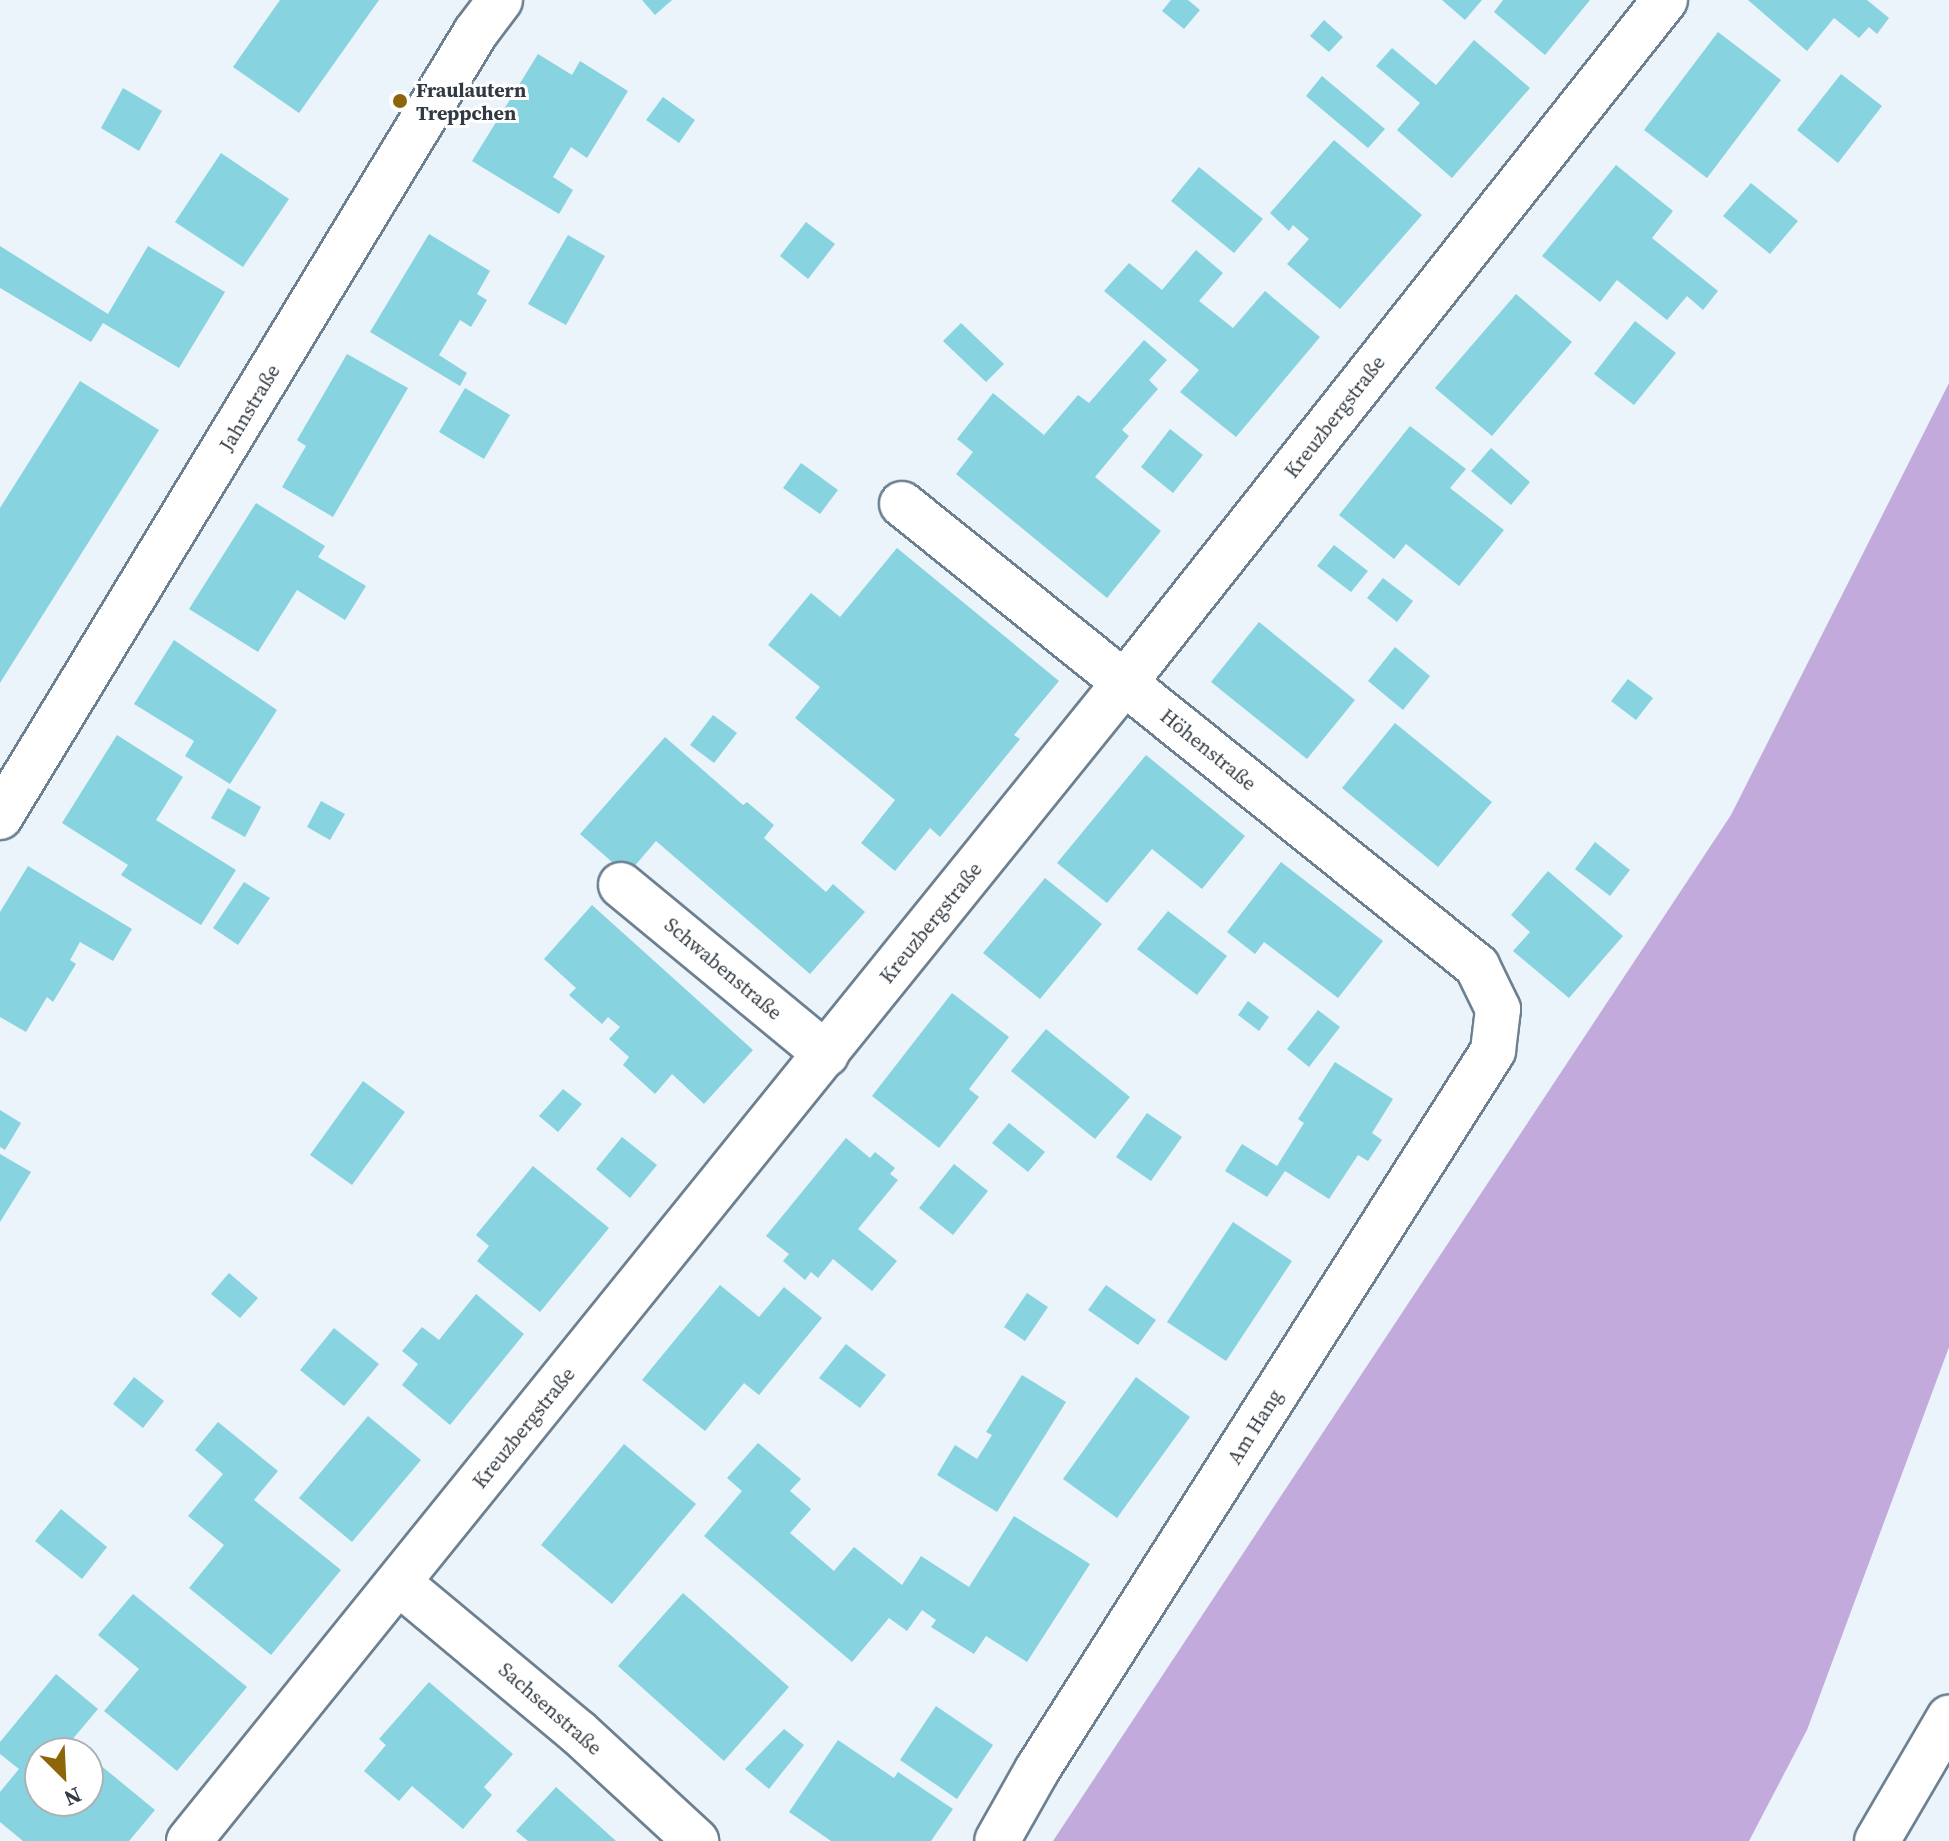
<!DOCTYPE html>
<meta charset="utf-8">
<style>
body{margin:0}
#map{position:relative;width:1949px;height:1841px;overflow:hidden;background:#ebf4fb;font-family:"Source Serif 4",serif}
div>[style]{position:absolute}
.forest>*{inset:0;background:#c2aadd}
.building>*{inset:0;background:#87d3e0}
.roads{filter:drop-shadow(2px 0 #6c8091) drop-shadow(-2px 0 #6c8091) drop-shadow(0 2px #6c8091) drop-shadow(0 -2px #6c8091)}
.minor>*{height:44px;margin:-22px;padding:0 22px;transform-origin:22px;border-radius:22px;background:#fff}
.primary>*{height:44px;margin:-22px;padding:0 22px;transform-origin:22px;border-radius:22px;background:#fff}
.dots>*{width:22px;height:22px;translate:-50% -50%;box-sizing:border-box;border:4px solid #fff;border-radius:50%}
span{translate:-50% -50%;white-space:nowrap;text-align:center;line-height:1.15;-webkit-text-stroke:6px #fff;paint-order:stroke}
.poi-label{font-size:20px;color:#323b43;font-weight:700}
.left{translate:0 -50%;text-align:left}
.street-label{font-size:20px;color:#323b43}
.north{position:absolute;left:24px;top:1737px;width:80px;height:80px;box-sizing:border-box;background:#fff;border:2px solid #adb1b4;border-radius:50%;rotate:156deg;font-size:22px;font-weight:700;line-height:32px;text-align:center;color:#323b43}
.north::after{content:'';display:block;margin:auto;width:28px;height:36px;background:#8d660a;clip-path:polygon(50% 0,100% 100%,50% 72%,0 100%)}
</style>
<div id="map">
<div class="forest">
<i style="clip-path:polygon(1949px 383px,1949px 1347px,1807px 1730px,1749px 1841px,1053px 1841px,1731px 815px)"></i>
</div>
<div class="building">
<i style="clip-path:polygon(280px 0,379px 0,299px 113px,233px 67px)"></i>
<i style="clip-path:polygon(642px 0,672px 0,655px 15px)"></i>
<i style="clip-path:polygon(1171px 0,1188px 0,1200px 10px,1184px 29px,1162px 11px)"></i>
<i style="clip-path:polygon(1442px 0,1482px 0,1465px 20px)"></i>
<i style="clip-path:polygon(1503px 0,1590px 0,1545px 55px,1494px 12px)"></i>
<i style="clip-path:polygon(1748px 0,1867px 0,1889px 18px,1877px 34px,1869px 27px,1859px 38px,1834px 18px,1807px 51px)"></i>
<i style="clip-path:polygon(1324px 20px,1343px 37px,1329px 52px,1310px 36px)"></i>
<i style="clip-path:polygon(1718px 32px,1781px 80px,1707px 178px,1644px 130px)"></i>
<i style="clip-path:polygon(1474px 40px,1530px 88px,1452px 178px,1397px 130px,1420px 103px,1376px 66px,1392px 48px,1436px 85px)"></i>
<i style="clip-path:polygon(538px 54px,572px 75px,580px 61px,628px 91px,587px 158px,571px 147px,553px 177px,573px 190px,559px 214px,472px 161px)"></i>
<i style="clip-path:polygon(1841px 74px,1882px 106px,1838px 163px,1797px 130px)"></i>
<i style="clip-path:polygon(1322px 76px,1385px 129px,1368px 148px,1306px 96px)"></i>
<i style="clip-path:polygon(123px 88px,162px 111px,139px 151px,101px 128px)"></i>
<i style="clip-path:polygon(663px 97px,695px 120px,679px 143px,646px 120px)"></i>
<i style="clip-path:polygon(1334px 140px,1422px 215px,1340px 309px,1287px 264px,1309px 239px,1293px 225px,1289px 231px,1270px 213px)"></i>
<i style="clip-path:polygon(221px 153px,289px 199px,243px 267px,175px 222px)"></i>
<i style="clip-path:polygon(1616px 165px,1673px 211px,1652px 238px,1718px 291px,1703px 310px,1687px 296px,1667px 320px,1617px 280px,1600px 302px,1542px 256px)"></i>
<i style="clip-path:polygon(1199px 167px,1263px 219px,1234px 253px,1171px 201px)"></i>
<i style="clip-path:polygon(1751px 183px,1798px 221px,1770px 254px,1723px 216px)"></i>
<i style="clip-path:polygon(806px 222px,835px 244px,808px 279px,780px 256px)"></i>
<i style="clip-path:polygon(429px 234px,490px 271px,477px 294px,487px 300px,471px 327px,460px 320px,439px 355px,467px 373px,460px 386px,370px 332px)"></i>
<i style="clip-path:polygon(568px 235px,605px 256px,566px 325px,528px 304px)"></i>
<i style="clip-path:polygon(0 246px,108px 314px,148px 246px,225px 292px,179px 368px,103px 323px,91px 342px,0 288px)"></i>
<i style="clip-path:polygon(1196px 250px,1223px 273px,1199px 301px,1233px 328px,1265px 291px,1320px 337px,1236px 437px,1180px 392px,1199px 370px,1104px 291px,1129px 263px,1162px 290px)"></i>
<i style="clip-path:polygon(1516px 294px,1572px 342px,1492px 436px,1435px 388px)"></i>
<i style="clip-path:polygon(1635px 321px,1676px 353px,1634px 405px,1594px 374px)"></i>
<i style="clip-path:polygon(961px 323px,1004px 364px,986px 382px,943px 341px)"></i>
<i style="clip-path:polygon(1144px 340px,1167px 360px,1149px 380px,1158px 389px,1122px 430px,1129px 436px,1095px 477px,1161px 531px,1107px 598px,956px 474px,973px 452px,957px 439px,993px 393px,1044px 435px,1078px 395px,1089px 403px)"></i>
<i style="clip-path:polygon(347px 354px,408px 388px,333px 517px,282px 487px,306px 446px,297px 440px)"></i>
<i style="clip-path:polygon(80px 381px,159px 430px,0 683px,0 508px)"></i>
<i style="clip-path:polygon(465px 388px,510px 415px,484px 459px,439px 432px)"></i>
<i style="clip-path:polygon(1410px 426px,1466px 469px,1450px 488px,1504px 530px,1459px 586px,1406px 544px,1394px 559px,1339px 515px)"></i>
<i style="clip-path:polygon(1170px 429px,1203px 455px,1173px 493px,1141px 467px)"></i>
<i style="clip-path:polygon(1491px 448px,1530px 482px,1511px 505px,1471px 471px)"></i>
<i style="clip-path:polygon(801px 463px,838px 490px,820px 514px,783px 488px)"></i>
<i style="clip-path:polygon(256px 503px,325px 546px,318px 557px,366px 586px,345px 620px,297px 590px,258px 652px,189px 609px)"></i>
<i style="clip-path:polygon(1334px 545px,1368px 571px,1351px 592px,1317px 566px)"></i>
<i style="clip-path:polygon(897px 548px,1059px 681px,1014px 735px,1020px 739px,940px 837px,930px 828px,895px 871px,861px 843px,895px 800px,795px 718px,820px 687px,768px 645px,811px 593px,840px 617px)"></i>
<i style="clip-path:polygon(1383px 578px,1413px 601px,1397px 622px,1367px 598px)"></i>
<i style="clip-path:polygon(1259px 622px,1355px 700px,1307px 759px,1211px 682px)"></i>
<i style="clip-path:polygon(174px 640px,277px 710px,230px 784px,185px 756px,194px 741px,134px 704px)"></i>
<i style="clip-path:polygon(1395px 647px,1430px 676px,1403px 710px,1368px 681px)"></i>
<i style="clip-path:polygon(1628px 679px,1653px 698px,1636px 720px,1611px 701px)"></i>
<i style="clip-path:polygon(713px 715px,737px 733px,714px 763px,690px 745px)"></i>
<i style="clip-path:polygon(1395px 723px,1492px 802px,1438px 867px,1342px 788px)"></i>
<i style="clip-path:polygon(117px 735px,183px 777px,156px 820px,236px 870px,201px 925px,121px 875px,128px 865px,62px 823px)"></i>
<i style="clip-path:polygon(665px 737px,743px 805px,747px 802px,774px 825px,764px 838px,826px 892px,833px 884px,865px 912px,810px 974px,656px 841px,627px 875px,580px 834px)"></i>
<i style="clip-path:polygon(1146px 755px,1245px 836px,1202px 889px,1152px 849px,1107px 903px,1057px 863px)"></i>
<i style="clip-path:polygon(228px 788px,261px 807px,245px 837px,211px 818px)"></i>
<i style="clip-path:polygon(321px 801px,345px 814px,330px 840px,307px 827px)"></i>
<i style="clip-path:polygon(1595px 842px,1630px 870px,1610px 896px,1575px 869px)"></i>
<i style="clip-path:polygon(1281px 862px,1383px 941px,1338px 998px,1264px 942px,1255px 954px,1227px 932px)"></i>
<i style="clip-path:polygon(28px 866px,132px 929px,113px 961px,80px 942px,70px 960px,76px 964px,53px 1002px,47px 997px,26px 1032px,0 1017px,0 912px)"></i>
<i style="clip-path:polygon(1548px 871px,1623px 936px,1569px 998px,1513px 951px,1530px 932px,1511px 915px)"></i>
<i style="clip-path:polygon(1045px 878px,1102px 924px,1040px 999px,983px 953px)"></i>
<i style="clip-path:polygon(244px 882px,270px 898px,238px 945px,213px 928px)"></i>
<i style="clip-path:polygon(592px 905px,753px 1050px,704px 1104px,672px 1074px,655px 1094px,623px 1065px,629px 1057px,609px 1039px,620px 1027px,608px 1017px,602px 1024px,569px 995px,576px 988px,544px 959px)"></i>
<i style="clip-path:polygon(1168px 911px,1227px 956px,1197px 995px,1137px 949px)"></i>
<i style="clip-path:polygon(952px 993px,1009px 1037px,969px 1089px,979px 1097px,939px 1148px,872px 1096px)"></i>
<i style="clip-path:polygon(1248px 1001px,1269px 1017px,1259px 1031px,1238px 1015px)"></i>
<i style="clip-path:polygon(1318px 1010px,1340px 1027px,1309px 1067px,1287px 1049px)"></i>
<i style="clip-path:polygon(1046px 1029px,1130px 1097px,1095px 1139px,1011px 1071px)"></i>
<i style="clip-path:polygon(1335px 1062px,1393px 1099px,1372px 1133px,1382px 1140px,1368px 1161px,1358px 1155px,1329px 1199px,1285px 1171px,1267px 1197px,1225px 1171px,1242px 1144px,1277px 1166px,1304px 1123px,1298px 1119px)"></i>
<i style="clip-path:polygon(363px 1081px,405px 1112px,352px 1185px,310px 1155px)"></i>
<i style="clip-path:polygon(563px 1089px,582px 1104px,558px 1132px,539px 1116px)"></i>
<i style="clip-path:polygon(0 1110px,21px 1123px,5px 1150px,0 1147px)"></i>
<i style="clip-path:polygon(1147px 1113px,1182px 1137px,1151px 1181px,1116px 1157px)"></i>
<i style="clip-path:polygon(1009px 1123px,1045px 1152px,1028px 1172px,992px 1143px)"></i>
<i style="clip-path:polygon(622px 1137px,657px 1165px,630px 1198px,596px 1169px)"></i>
<i style="clip-path:polygon(846px 1138px,870px 1158px,875px 1152px,895px 1168px,890px 1174px,898px 1180px,858px 1229px,897px 1261px,872px 1291px,833px 1259px,818px 1278px,811px 1272px,805px 1280px,783px 1261px,789px 1254px,766px 1236px)"></i>
<i style="clip-path:polygon(0 1154px,31px 1172px,0 1222px)"></i>
<i style="clip-path:polygon(954px 1164px,988px 1191px,953px 1235px,919px 1208px)"></i>
<i style="clip-path:polygon(533px 1166px,609px 1228px,540px 1312px,477px 1261px,489px 1246px,476px 1235px)"></i>
<i style="clip-path:polygon(1233px 1222px,1292px 1261px,1226px 1361px,1167px 1322px)"></i>
<i style="clip-path:polygon(229px 1273px,258px 1298px,240px 1318px,211px 1294px)"></i>
<i style="clip-path:polygon(720px 1285px,759px 1317px,784px 1287px,822px 1318px,759px 1395px,744px 1383px,705px 1431px,642px 1380px)"></i>
<i style="clip-path:polygon(1106px 1285px,1156px 1320px,1138px 1345px,1088px 1310px)"></i>
<i style="clip-path:polygon(1027px 1293px,1048px 1307px,1025px 1341px,1004px 1327px)"></i>
<i style="clip-path:polygon(476px 1294px,524px 1334px,450px 1425px,402px 1385px,418px 1364px,402px 1351px,422px 1327px,439px 1340px)"></i>
<i style="clip-path:polygon(334px 1328px,379px 1364px,344px 1406px,300px 1370px)"></i>
<i style="clip-path:polygon(846px 1344px,886px 1375px,860px 1408px,819px 1378px)"></i>
<i style="clip-path:polygon(1022px 1375px,1066px 1402px,997px 1512px,937px 1475px,955px 1445px,977px 1459px,992px 1435px,986px 1432px)"></i>
<i style="clip-path:polygon(134px 1377px,164px 1401px,143px 1428px,113px 1404px)"></i>
<i style="clip-path:polygon(1136px 1377px,1190px 1417px,1117px 1518px,1063px 1479px)"></i>
<i style="clip-path:polygon(368px 1416px,421px 1460px,352px 1542px,299px 1498px)"></i>
<i style="clip-path:polygon(218px 1422px,278px 1471px,254px 1500px,341px 1570px,271px 1655px,189px 1588px,224px 1545px,188px 1516px,223px 1474px,195px 1450px)"></i>
<i style="clip-path:polygon(758px 1443px,801px 1479px,790px 1491px,811px 1509px,790px 1533px,834px 1571px,854px 1547px,902px 1585px,921px 1556px,969px 1587px,1014px 1516px,1090px 1564px,1027px 1662px,986px 1636px,974px 1654px,931px 1627px,936px 1620px,922px 1610px,907px 1631px,889px 1618px,852px 1662px,704px 1536px,742px 1491px,727px 1478px)"></i>
<i style="clip-path:polygon(624px 1444px,696px 1504px,612px 1604px,541px 1545px)"></i>
<i style="clip-path:polygon(61px 1509px,107px 1547px,82px 1579px,35px 1541px)"></i>
<i style="clip-path:polygon(683px 1593px,789px 1687px,724px 1761px,618px 1666px)"></i>
<i style="clip-path:polygon(133px 1594px,247px 1687px,177px 1771px,104px 1711px,139px 1669px,98px 1635px)"></i>
<i style="clip-path:polygon(56px 1674px,98px 1709px,71px 1741px,86px 1753px,40px 1753px,40px 1801px,88px 1801px,88px 1755px,155px 1810px,129px 1841px,23px 1841px,0 1822px,0 1792px,19px 1769px,0 1754px,0 1742px)"></i>
<i style="clip-path:polygon(429px 1682px,513px 1754px,484px 1787px,492px 1795px,463px 1829px,412px 1786px,399px 1801px,364px 1771px,386px 1745px,379px 1739px)"></i>
<i style="clip-path:polygon(936px 1706px,993px 1745px,957px 1799px,900px 1760px)"></i>
<i style="clip-path:polygon(784px 1729px,804px 1745px,769px 1789px,745px 1769px)"></i>
<i style="clip-path:polygon(838px 1740px,894px 1778px,898px 1772px,953px 1809px,931px 1841px,831px 1841px,789px 1812px)"></i>
<i style="clip-path:polygon(556px 1787px,595px 1822px,616px 1841px,528px 1841px,516px 1831px)"></i>
</div>
<div class="roads">
<div class="minor">
<i style="left:902px;top:504px;width:738px;rotate:38.78deg"></i>
<i style="left:1477px;top:966px;width:48px;rotate:64deg"></i>
<i style="left:1498px;top:1009px;width:42px;rotate:96.8deg"></i>
<i style="left:1493px;top:1051px;width:851px;rotate:122.38deg"></i>
<i style="left:1037px;top:1770px;width:81px;rotate:119.4deg"></i>
<i style="left:0;top:817px;width:918px;rotate:-58.77deg"></i>
<i style="left:476px;top:32px;width:40px;rotate:-53deg"></i>
<i style="left:621px;top:885px;width:266px;rotate:39.5deg"></i>
<i style="left:399px;top:1583px;width:233px;rotate:39.8deg"></i>
<i style="left:578px;top:1732px;width:161px;rotate:42.7deg"></i>
<i style="left:189px;top:1841px;width:1490px;rotate:-51.08deg"></i>
<i style="left:1125px;top:682px;width:870px;rotate:-51.63deg"></i>
</div>
<div class="primary">
<i style="left:1877px;top:1841px;width:143px;rotate:-59.7deg"></i>
</div>
</div>
<div class="dots">
<i style="left:400px;top:101px;background:#8d660a"></i>
</div>
<div class="poi-label">
<span class="left" style="left:416px;top:102px">Fraulautern<br>Treppchen</span>
</div>
<div class="street-label">
<span style="left:250px;top:408px;rotate:-59deg">Jahnstraße</span>
<span style="left:1335px;top:417px;rotate:-52deg">Kreuzbergstraße</span>
<span style="left:1208px;top:750px;rotate:39deg">Höhenstraße</span>
<span style="left:931px;top:923px;rotate:-51deg">Kreuzbergstraße</span>
<span style="left:723px;top:969px;rotate:40deg">Schwabenstraße</span>
<span style="left:1255px;top:1427px;rotate:-58deg">Am Hang</span>
<span style="left:524px;top:1428px;rotate:-51deg">Kreuzbergstraße</span>
<span style="left:550px;top:1709px;rotate:41deg">Sachsenstraße</span>
</div>
<div class="north">N</div>
</div>
